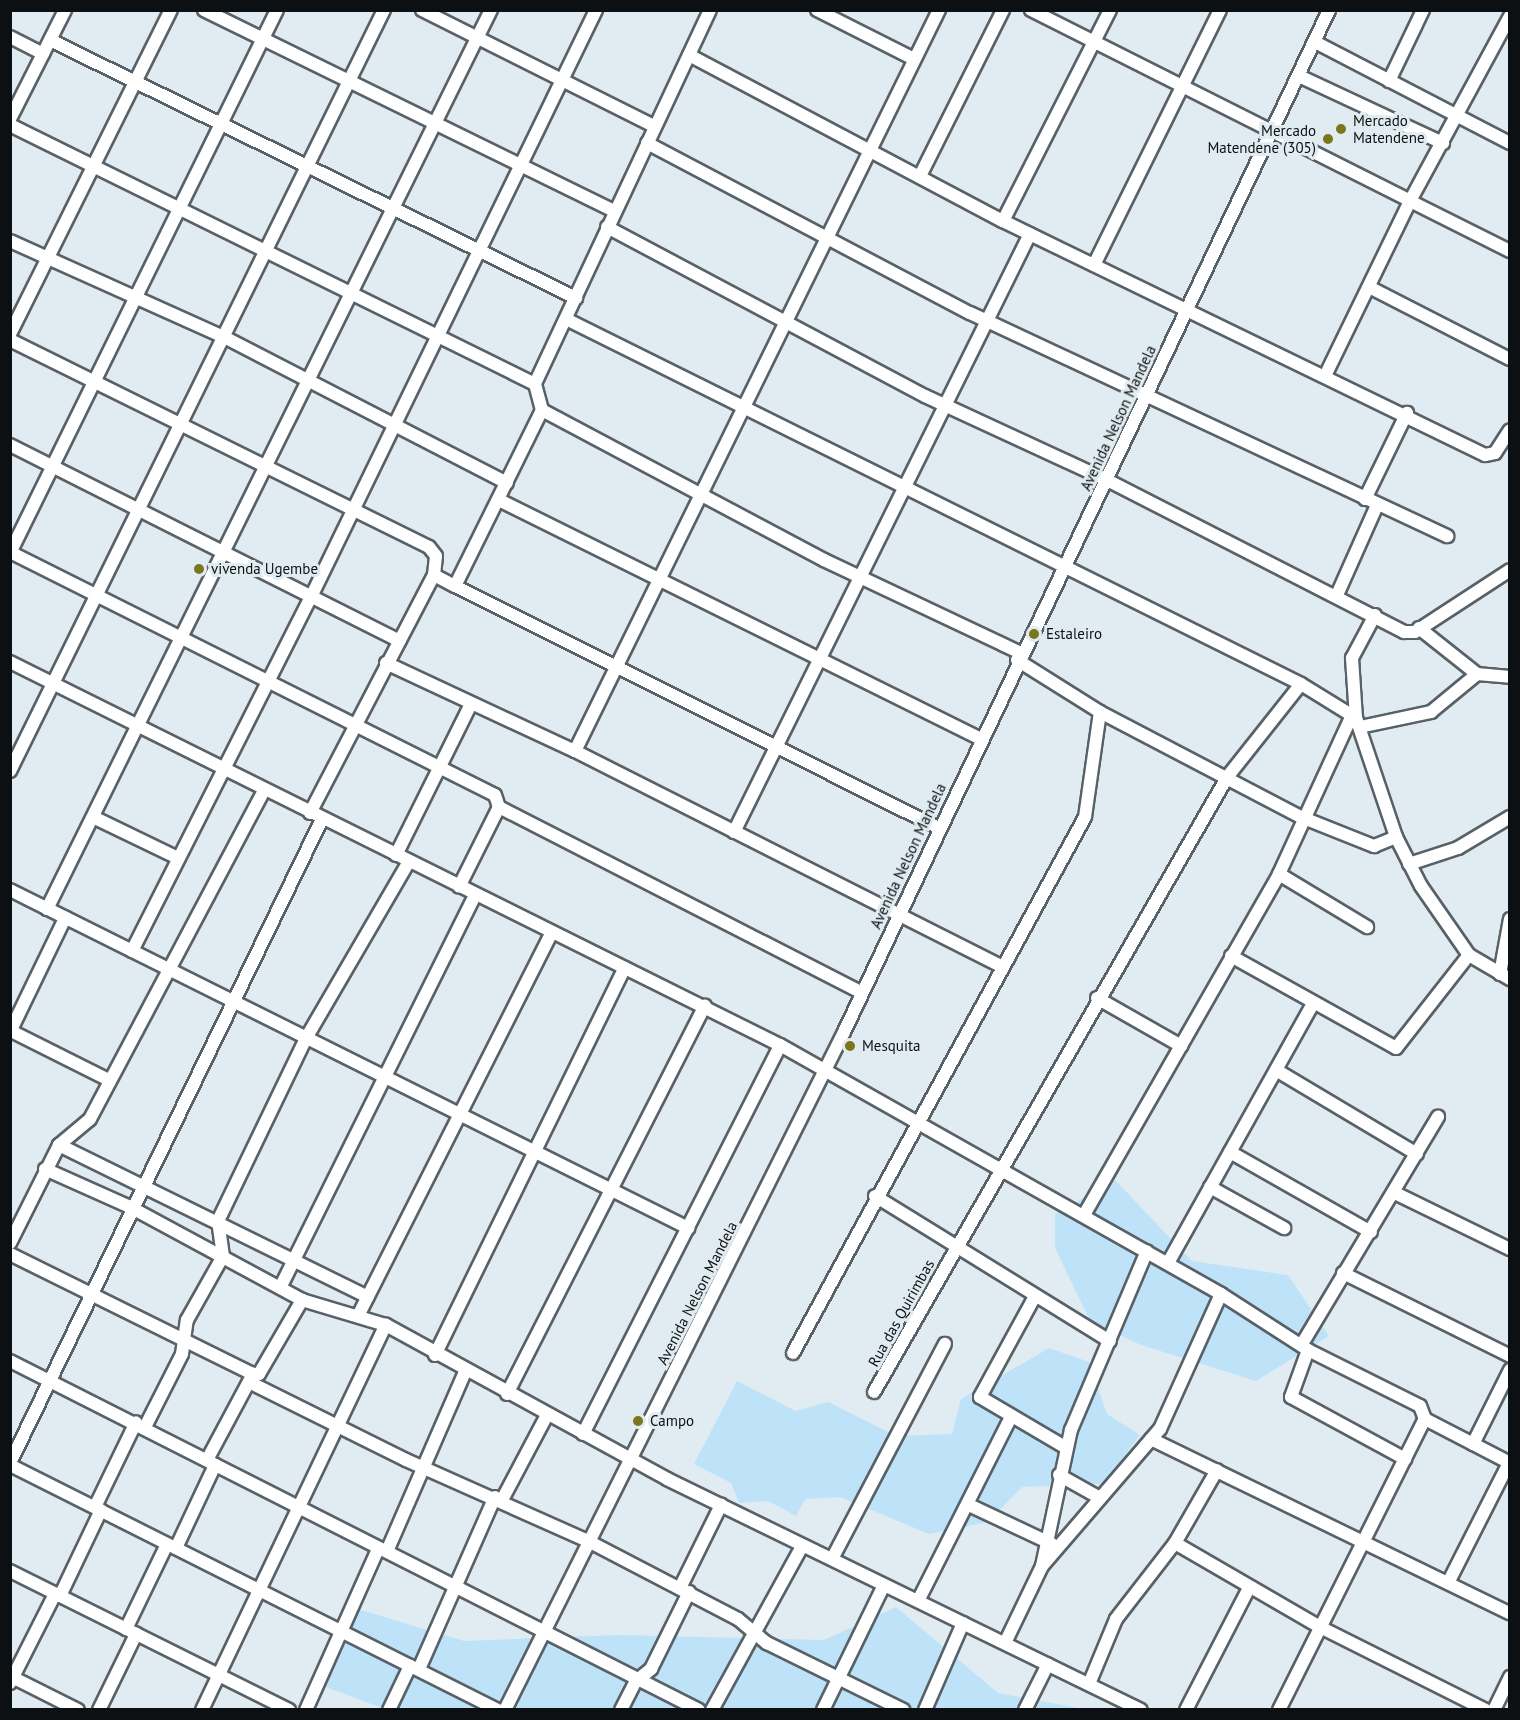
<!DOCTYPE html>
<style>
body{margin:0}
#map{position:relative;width:1520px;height:1720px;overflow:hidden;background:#e1ecf2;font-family:"PT Sans",sans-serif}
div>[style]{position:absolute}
.green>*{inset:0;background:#bee3f9}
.roads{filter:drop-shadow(2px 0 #586167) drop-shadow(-2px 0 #586167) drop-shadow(0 2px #586167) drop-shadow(0 -2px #586167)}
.minor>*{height:12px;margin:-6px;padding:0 6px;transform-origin:6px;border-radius:6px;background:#fff}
.dots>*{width:16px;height:16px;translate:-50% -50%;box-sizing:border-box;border:3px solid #e1ecf2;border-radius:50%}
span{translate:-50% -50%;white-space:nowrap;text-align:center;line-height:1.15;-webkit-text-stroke:6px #e1ecf2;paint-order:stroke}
.poi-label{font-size:15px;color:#0d1012}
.left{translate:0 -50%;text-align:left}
.right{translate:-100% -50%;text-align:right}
.street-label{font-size:15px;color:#0d1012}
.frame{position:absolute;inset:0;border:12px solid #0d1012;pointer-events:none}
</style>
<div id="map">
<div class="green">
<i style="clip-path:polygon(1115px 1180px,1192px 1261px,1288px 1275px,1329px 1336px,1256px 1381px,1141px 1345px,1090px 1321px,1055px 1248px,1055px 1214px)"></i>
<i style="clip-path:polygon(1049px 1348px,1089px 1362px,1107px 1414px,1140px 1435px,1103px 1484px,1022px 1487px,988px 1522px,929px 1534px,840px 1497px,805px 1499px,796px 1516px,768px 1501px,739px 1503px,731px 1483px,694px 1464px,737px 1381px,796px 1411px,828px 1402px,896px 1436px,952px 1434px,961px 1399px)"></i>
<i style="clip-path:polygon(896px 1607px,998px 1693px,1084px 1709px,387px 1710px,318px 1684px,358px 1609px,464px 1641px,620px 1635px,824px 1640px)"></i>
</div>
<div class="roads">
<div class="minor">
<i style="left:204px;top:10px;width:457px;rotate:26.1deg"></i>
<i style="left:422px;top:10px;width:259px;rotate:26.6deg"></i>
<i style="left:710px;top:10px;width:413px;rotate:115.1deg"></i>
<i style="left:535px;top:384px;width:27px;rotate:75deg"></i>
<i style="left:542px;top:410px;width:196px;rotate:116.3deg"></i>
<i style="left:455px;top:586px;width:539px;rotate:26.57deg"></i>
<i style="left:817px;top:10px;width:109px;rotate:26.8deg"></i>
<i style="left:1031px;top:10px;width:424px;rotate:26.7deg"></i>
<i style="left:1410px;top:201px;width:210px;rotate:-61.6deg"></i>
<i style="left:10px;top:37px;width:37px;rotate:27deg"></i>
<i style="left:50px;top:40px;width:586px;rotate:26.13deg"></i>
<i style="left:1315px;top:42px;width:220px;rotate:27.4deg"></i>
<i style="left:689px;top:55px;width:355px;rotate:27.9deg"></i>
<i style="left:1003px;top:221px;width:536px;rotate:25.9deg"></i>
<i style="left:1485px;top:455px;width:10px;rotate:-11deg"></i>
<i style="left:1495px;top:453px;width:27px;rotate:-57deg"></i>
<i style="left:1299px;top:76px;width:159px;rotate:25deg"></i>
<i style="left:1389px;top:81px;width:79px;rotate:-64.4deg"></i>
<i style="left:10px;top:119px;width:122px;rotate:-63.2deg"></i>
<i style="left:10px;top:125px;width:585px;rotate:26.26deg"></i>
<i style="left:647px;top:143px;width:365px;rotate:27.8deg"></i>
<i style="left:970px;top:313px;width:527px;rotate:25.06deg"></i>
<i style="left:920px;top:176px;width:186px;rotate:-63.4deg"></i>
<i style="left:1003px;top:221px;width:237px;rotate:-63.1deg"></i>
<i style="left:607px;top:227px;width:360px;rotate:28deg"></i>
<i style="left:925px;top:396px;width:200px;rotate:24.8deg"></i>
<i style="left:1107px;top:480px;width:334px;rotate:27.1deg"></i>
<i style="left:1404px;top:632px;width:11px"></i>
<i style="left:1415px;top:632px;width:113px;rotate:-33.1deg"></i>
<i style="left:10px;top:241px;width:237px;rotate:24.2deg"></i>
<i style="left:226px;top:338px;width:316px;rotate:27.3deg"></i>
<i style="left:1094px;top:265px;width:284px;rotate:-63.7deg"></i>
<i style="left:1369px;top:287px;width:158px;rotate:27.1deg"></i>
<i style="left:566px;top:319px;width:821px;rotate:26.41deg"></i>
<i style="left:1301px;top:684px;width:65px;rotate:31.7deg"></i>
<i style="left:10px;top:334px;width:362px;rotate:-63.6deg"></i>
<i style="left:10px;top:340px;width:467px;rotate:26.3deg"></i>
<i style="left:429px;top:547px;width:11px;rotate:52deg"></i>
<i style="left:436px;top:556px;width:19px;rotate:96deg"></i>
<i style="left:1326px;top:374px;width:192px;rotate:-64.1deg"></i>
<i style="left:1410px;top:201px;width:112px;rotate:26.6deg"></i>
<i style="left:542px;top:410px;width:319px;rotate:28deg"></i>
<i style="left:824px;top:560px;width:218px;rotate:25.3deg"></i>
<i style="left:10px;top:445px;width:436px;rotate:26.7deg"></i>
<i style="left:1365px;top:499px;width:96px;rotate:-64deg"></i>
<i style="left:499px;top:500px;width:536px;rotate:26.37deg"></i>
<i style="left:10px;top:552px;width:542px;rotate:26.61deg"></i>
<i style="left:495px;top:795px;width:13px;rotate:72deg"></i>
<i style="left:499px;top:807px;width:89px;rotate:116.6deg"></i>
<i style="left:10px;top:553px;width:605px;rotate:-63.82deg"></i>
<i style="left:1337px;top:595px;width:98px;rotate:-66deg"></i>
<i style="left:1375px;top:615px;width:49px;rotate:118.1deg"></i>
<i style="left:1352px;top:658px;width:60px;rotate:86.2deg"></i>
<i style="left:1356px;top:718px;width:126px;rotate:71.4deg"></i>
<i style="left:1396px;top:837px;width:55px;rotate:63deg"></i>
<i style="left:1421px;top:886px;width:84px;rotate:55.2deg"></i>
<i style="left:1469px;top:955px;width:48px;rotate:30.3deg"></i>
<i style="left:1419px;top:628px;width:74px;rotate:38.4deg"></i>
<i style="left:1477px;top:674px;width:33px;rotate:5deg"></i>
<i style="left:10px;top:662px;width:860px;rotate:26.45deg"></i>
<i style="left:780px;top:1045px;width:506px;rotate:29.45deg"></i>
<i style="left:1221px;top:1294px;width:103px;rotate:32.8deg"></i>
<i style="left:1308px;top:1350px;width:125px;rotate:26.6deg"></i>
<i style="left:1420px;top:1406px;width:14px;rotate:69deg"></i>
<i style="left:1425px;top:1419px;width:96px;rotate:27.4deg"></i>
<i style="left:386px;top:663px;width:208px;rotate:25deg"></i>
<i style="left:575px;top:751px;width:479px;rotate:26.8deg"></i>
<i style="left:1100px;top:712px;width:227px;rotate:27.6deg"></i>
<i style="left:1301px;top:817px;width:79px;rotate:21.7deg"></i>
<i style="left:1374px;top:846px;width:24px;rotate:-22deg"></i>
<i style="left:1360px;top:727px;width:73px;rotate:-11.9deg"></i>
<i style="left:1431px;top:712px;width:60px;rotate:-39.6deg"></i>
<i style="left:575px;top:751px;width:826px;rotate:-63.84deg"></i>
<i style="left:10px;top:771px;width:848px;rotate:-63.83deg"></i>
<i style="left:499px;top:807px;width:408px;rotate:27.1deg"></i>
<i style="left:310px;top:813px;width:268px;rotate:-62.5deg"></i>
<i style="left:434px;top:575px;width:24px;rotate:28deg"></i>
<i style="left:93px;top:817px;width:94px;rotate:25.8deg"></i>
<i style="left:734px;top:832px;width:667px;rotate:-63.67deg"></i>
<i style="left:396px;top:855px;width:169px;rotate:-63.6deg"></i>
<i style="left:1409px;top:864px;width:52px;rotate:-18.1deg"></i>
<i style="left:1458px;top:848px;width:61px;rotate:-30.8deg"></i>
<i style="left:1279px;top:874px;width:103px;rotate:31.1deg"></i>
<i style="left:10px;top:890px;width:758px;rotate:26.5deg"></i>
<i style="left:47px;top:909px;width:1003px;rotate:-63.72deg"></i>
<i style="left:132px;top:951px;width:397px;rotate:-63.2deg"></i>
<i style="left:311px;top:597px;width:653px;rotate:-64.1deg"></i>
<i style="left:1231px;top:956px;width:189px;rotate:29.1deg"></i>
<i style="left:1396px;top:1048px;width:118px;rotate:-51.9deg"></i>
<i style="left:1500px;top:974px;width:56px;rotate:-79.7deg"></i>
<i style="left:1097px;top:998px;width:97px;rotate:29.7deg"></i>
<i style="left:11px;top:1031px;width:110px;rotate:26.6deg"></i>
<i style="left:10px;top:1032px;width:127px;rotate:-64.2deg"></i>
<i style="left:1276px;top:1070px;width:164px;rotate:30.8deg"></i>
<i style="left:59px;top:1145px;width:344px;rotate:26.2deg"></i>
<i style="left:1230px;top:1152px;width:162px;rotate:29.6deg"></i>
<i style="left:45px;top:1169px;width:95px;rotate:24.1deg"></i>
<i style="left:132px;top:1208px;width:193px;rotate:28.4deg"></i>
<i style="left:302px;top:1300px;width:88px;rotate:16.6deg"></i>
<i style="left:386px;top:1325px;width:320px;rotate:28.7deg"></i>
<i style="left:667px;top:1479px;width:527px;rotate:25.98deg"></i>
<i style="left:1210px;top:1187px;width:85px;rotate:29deg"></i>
<i style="left:1395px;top:1193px;width:128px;rotate:26deg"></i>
<i style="left:875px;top:1196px;width:276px;rotate:31.7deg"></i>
<i style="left:1084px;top:1215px;width:393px;rotate:-60.2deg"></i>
<i style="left:1279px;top:874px;width:175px;rotate:-65.3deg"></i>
<i style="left:10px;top:1243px;width:110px;rotate:-63.4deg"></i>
<i style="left:59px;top:1145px;width:40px;rotate:-40deg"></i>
<i style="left:90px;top:1119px;width:372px;rotate:-62.1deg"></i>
<i style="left:10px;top:1254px;width:271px;rotate:26.3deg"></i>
<i style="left:1168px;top:1263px;width:297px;rotate:-60.8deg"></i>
<i style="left:1343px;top:1273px;width:186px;rotate:26.4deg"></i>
<i style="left:281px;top:1286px;width:436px;rotate:-63.6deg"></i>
<i style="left:1034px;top:1298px;width:113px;rotate:118.6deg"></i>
<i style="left:980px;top:1397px;width:99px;rotate:30.5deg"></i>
<i style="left:359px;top:1314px;width:426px;rotate:-63.2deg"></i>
<i style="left:1302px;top:1344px;width:265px;rotate:-59.1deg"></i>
<i style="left:1308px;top:1350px;width:50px;rotate:109.9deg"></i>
<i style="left:1291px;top:1397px;width:130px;rotate:28.5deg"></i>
<i style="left:793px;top:1353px;width:610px;rotate:-61.42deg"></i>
<i style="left:1085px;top:817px;width:106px;rotate:-81.9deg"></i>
<i style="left:1100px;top:712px;width:98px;rotate:-147.9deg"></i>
<i style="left:435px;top:1355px;width:431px;rotate:-63.9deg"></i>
<i style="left:10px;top:1361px;width:772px;rotate:26.86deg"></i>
<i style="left:249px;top:1382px;width:175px;rotate:26.4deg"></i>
<i style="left:406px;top:1460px;width:201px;rotate:24deg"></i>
<i style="left:590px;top:1542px;width:167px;rotate:27.5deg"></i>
<i style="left:738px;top:1619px;width:38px;rotate:40deg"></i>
<i style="left:767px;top:1643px;width:152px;rotate:26.2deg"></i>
<i style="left:874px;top:1392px;width:710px;rotate:-60.12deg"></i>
<i style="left:1228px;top:776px;width:117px;rotate:-51.6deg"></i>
<i style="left:507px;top:1394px;width:436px;rotate:-63deg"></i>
<i style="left:145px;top:1427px;width:82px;rotate:-63.1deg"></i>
<i style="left:182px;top:1354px;width:34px;rotate:-82deg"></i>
<i style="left:187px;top:1320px;width:73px;rotate:-60.6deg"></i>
<i style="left:223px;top:1256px;width:35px;rotate:-98deg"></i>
<i style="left:218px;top:1221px;width:201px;rotate:-64.3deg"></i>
<i style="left:305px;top:1040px;width:207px;rotate:-59.8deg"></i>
<i style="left:583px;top:1434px;width:436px;rotate:-63.1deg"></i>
<i style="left:1151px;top:1439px;width:399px;rotate:25.9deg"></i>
<i style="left:1473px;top:1444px;width:83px;rotate:-63.4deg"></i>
<i style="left:207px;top:1460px;width:98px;rotate:-61.9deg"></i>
<i style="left:253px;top:1374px;width:6px"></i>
<i style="left:259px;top:1374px;width:86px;rotate:-59.8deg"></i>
<i style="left:10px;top:1463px;width:716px;rotate:-64.15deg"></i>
<i style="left:10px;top:1465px;width:546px;rotate:26.66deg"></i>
<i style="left:1059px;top:1475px;width:47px;rotate:29.3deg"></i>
<i style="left:502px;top:1500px;width:96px;rotate:-62.1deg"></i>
<i style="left:969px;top:1505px;width:92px;rotate:25.2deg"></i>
<i style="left:95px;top:1507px;width:94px;rotate:-64.2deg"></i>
<i style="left:1175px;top:1543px;width:168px;rotate:30.1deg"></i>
<i style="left:1320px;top:1627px;width:186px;rotate:26.6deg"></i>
<i style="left:176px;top:1548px;width:92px;rotate:-64.8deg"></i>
<i style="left:388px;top:1549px;width:193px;rotate:-66.5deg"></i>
<i style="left:832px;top:1559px;width:243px;rotate:-62.3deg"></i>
<i style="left:1042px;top:1566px;width:181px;rotate:-49.3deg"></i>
<i style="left:1160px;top:1429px;width:148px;rotate:-65.7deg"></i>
<i style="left:10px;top:1571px;width:312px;rotate:26.5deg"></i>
<i style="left:1448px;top:1583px;width:135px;rotate:-63.1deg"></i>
<i style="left:680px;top:1588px;width:93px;rotate:-63.7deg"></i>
<i style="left:60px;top:1596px;width:95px;rotate:-64.5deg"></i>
<i style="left:918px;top:1601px;width:204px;rotate:-63.2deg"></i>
<i style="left:126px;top:1629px;width:94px;rotate:-64.2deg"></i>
<i style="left:1005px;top:1643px;width:85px;rotate:-64.3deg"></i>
<i style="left:1042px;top:1566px;width:139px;rotate:-78deg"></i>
<i style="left:1071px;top:1430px;width:194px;rotate:-67deg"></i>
<i style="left:419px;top:1669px;width:188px;rotate:-66.2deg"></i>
<i style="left:10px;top:1676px;width:76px;rotate:26.6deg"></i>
<i style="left:10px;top:1683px;width:100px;rotate:-63.2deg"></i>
<i style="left:1089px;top:1684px;width:70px;rotate:-67.4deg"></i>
<i style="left:1116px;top:1619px;width:96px;rotate:-52.2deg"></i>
<i style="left:1175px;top:1543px;width:84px;rotate:-60.1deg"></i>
<i style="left:99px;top:1710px;width:85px;rotate:-64deg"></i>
<i style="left:202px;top:1710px;width:427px;rotate:-64.5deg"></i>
<i style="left:306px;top:1710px;width:176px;rotate:-65.9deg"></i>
<i style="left:389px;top:1710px;width:49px;rotate:-64.5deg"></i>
<i style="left:505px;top:1710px;width:758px;rotate:-63.43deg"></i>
<i style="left:844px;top:1032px;width:1131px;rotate:-64.61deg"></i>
<i style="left:621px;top:1710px;width:31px;rotate:-63deg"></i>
<i style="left:635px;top:1682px;width:21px;rotate:-39deg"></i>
<i style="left:651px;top:1669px;width:86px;rotate:-63.7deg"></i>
<i style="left:712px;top:1710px;width:187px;rotate:-61.2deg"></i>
<i style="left:823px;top:1710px;width:139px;rotate:-64deg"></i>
<i style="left:925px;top:1710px;width:95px;rotate:-66.4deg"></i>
<i style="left:1025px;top:1710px;width:51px;rotate:-63.4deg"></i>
<i style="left:1186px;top:1710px;width:137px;rotate:-62.7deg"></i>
<i style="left:1279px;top:1710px;width:326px;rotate:-63.4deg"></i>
<i style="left:1494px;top:1710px;width:37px;rotate:-64deg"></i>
</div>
</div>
<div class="dots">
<i style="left:1341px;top:129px;background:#7b761b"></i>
<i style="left:1328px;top:139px;background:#7b761b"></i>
<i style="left:199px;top:569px;background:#7b761b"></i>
<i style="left:1034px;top:634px;background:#7b761b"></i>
<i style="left:850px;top:1046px;background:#7b761b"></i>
<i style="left:638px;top:1421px;background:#7b761b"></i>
</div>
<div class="poi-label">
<span class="left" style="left:1353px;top:129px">Mercado<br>Matendene</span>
<span class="right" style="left:1316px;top:139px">Mercado<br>Matendene (305)</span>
<span class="left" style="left:211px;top:569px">vivenda Ugembe</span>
<span class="left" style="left:1046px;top:634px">Estaleiro</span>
<span class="left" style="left:862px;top:1046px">Mesquita</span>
<span class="left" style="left:650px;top:1421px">Campo</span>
</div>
<div class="street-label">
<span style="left:1118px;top:418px;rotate:-65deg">Avenida Nelson Mandela</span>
<span style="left:908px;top:856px;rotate:-65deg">Avenida Nelson Mandela</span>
<span style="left:697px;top:1293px;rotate:-63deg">Avenida Nelson Mandela</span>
<span style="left:901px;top:1313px;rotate:-61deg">Rua das Quirimbas</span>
</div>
<div class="frame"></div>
</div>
